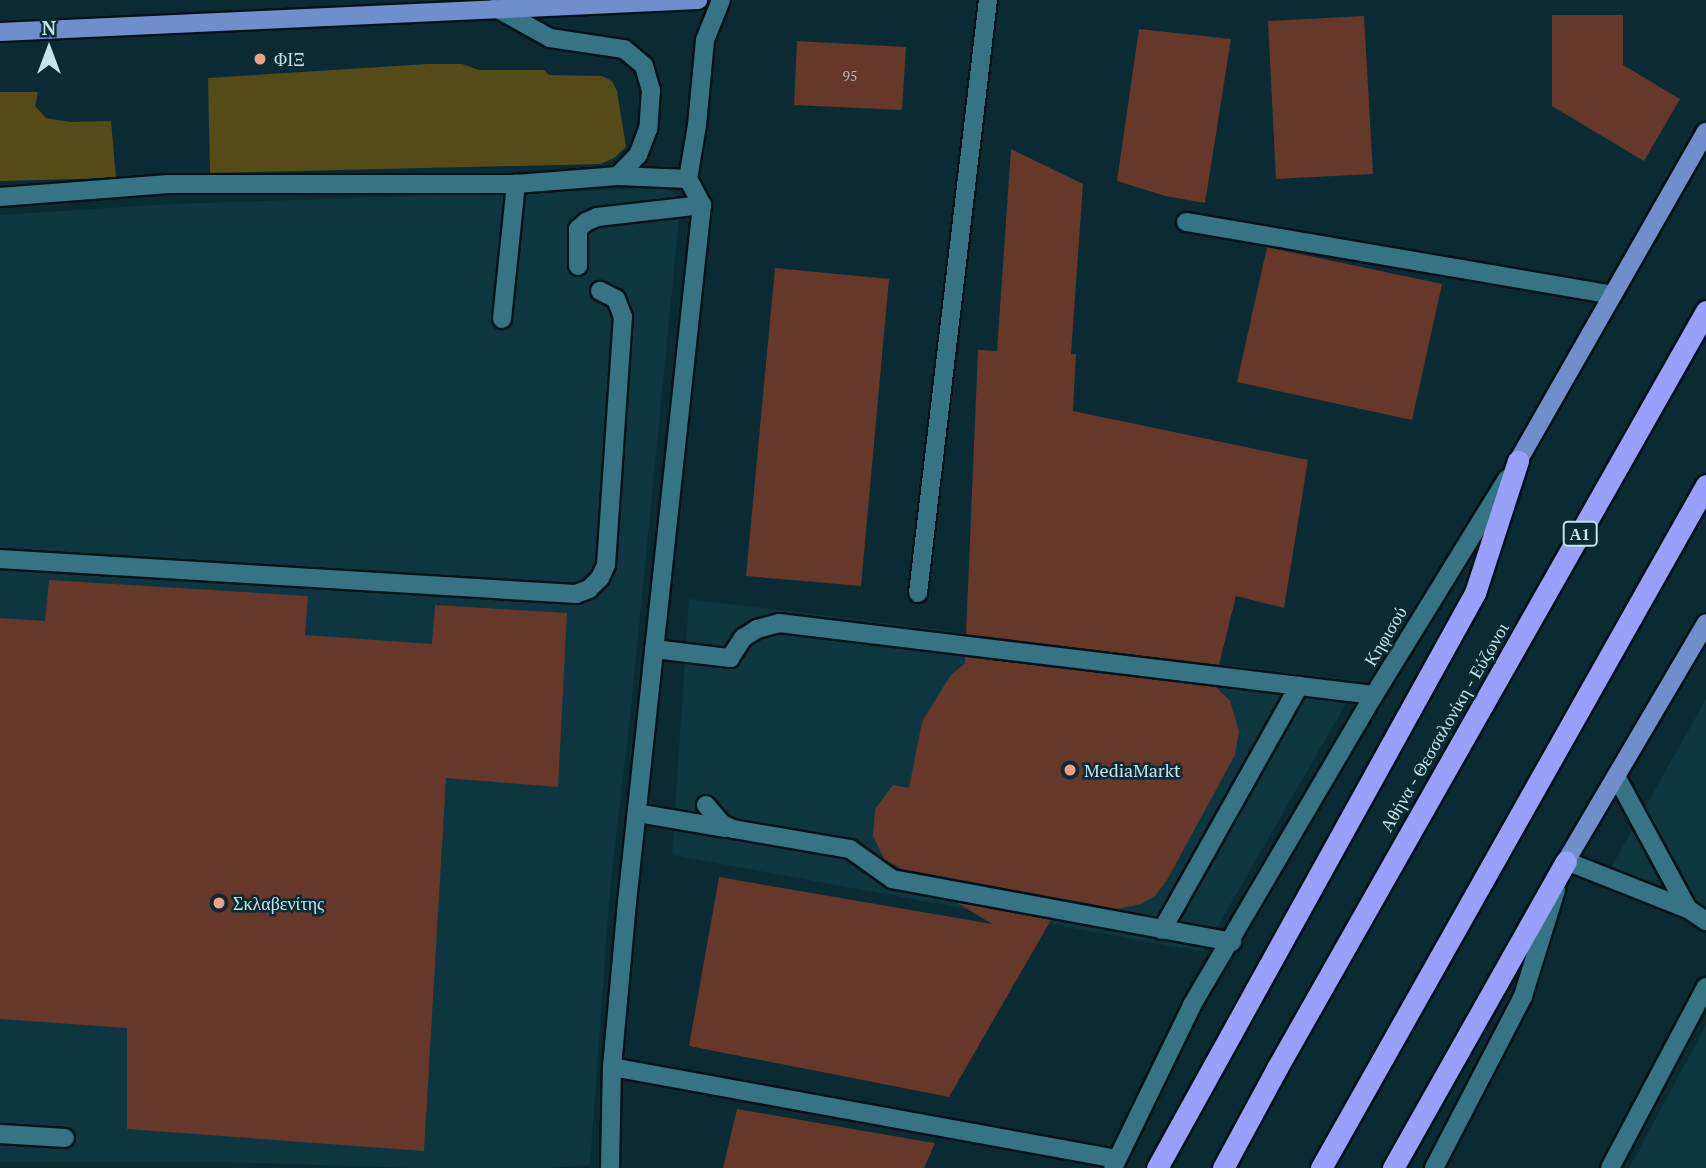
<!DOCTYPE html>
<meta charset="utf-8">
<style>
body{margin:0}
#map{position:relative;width:1706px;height:1168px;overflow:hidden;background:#0a2b33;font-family:"PT Serif",serif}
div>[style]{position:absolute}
.built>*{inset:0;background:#0d3640}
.green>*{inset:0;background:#554b18}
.building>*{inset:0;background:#65382a}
.roads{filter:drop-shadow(2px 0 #021217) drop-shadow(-2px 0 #021217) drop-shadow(0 2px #021217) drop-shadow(0 -2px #021217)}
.service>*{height:18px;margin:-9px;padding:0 9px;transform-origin:9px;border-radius:9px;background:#367384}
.minor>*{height:18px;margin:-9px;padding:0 9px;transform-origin:9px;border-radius:9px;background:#367384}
.tertiary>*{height:18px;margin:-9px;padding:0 9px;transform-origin:9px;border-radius:9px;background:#367384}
.primary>*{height:18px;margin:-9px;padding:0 9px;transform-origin:9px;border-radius:9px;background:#708ecb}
.motorway>*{height:21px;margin:-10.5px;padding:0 10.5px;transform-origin:10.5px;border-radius:10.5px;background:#97a0fb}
.dots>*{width:19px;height:19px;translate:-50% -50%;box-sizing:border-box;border:4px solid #0a2b33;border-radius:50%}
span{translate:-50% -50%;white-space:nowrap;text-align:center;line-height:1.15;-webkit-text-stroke:5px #0a2b33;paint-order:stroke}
.number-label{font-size:14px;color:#aeb9bc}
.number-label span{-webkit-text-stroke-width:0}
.shield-label span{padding:2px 5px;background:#0a2b33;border:2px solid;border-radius:5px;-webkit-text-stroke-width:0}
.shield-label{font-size:16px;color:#c6e4ed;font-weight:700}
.poi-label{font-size:18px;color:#c6e4ed}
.left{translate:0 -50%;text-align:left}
.street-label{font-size:18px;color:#c6e4ed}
.north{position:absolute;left:14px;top:14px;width:70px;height:70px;-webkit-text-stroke:5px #0a2b33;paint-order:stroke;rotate:0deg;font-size:19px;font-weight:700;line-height:28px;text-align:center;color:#c6e4ed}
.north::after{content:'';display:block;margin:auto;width:24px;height:32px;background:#c6e4ed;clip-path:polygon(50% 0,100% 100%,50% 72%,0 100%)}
</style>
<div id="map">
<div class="built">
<i style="clip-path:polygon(661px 188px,672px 191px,681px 199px,631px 709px,610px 890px,590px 1165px,552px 1168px,413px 1168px,220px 1162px,0 1162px,0 215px,171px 204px)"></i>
<i style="clip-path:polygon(689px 599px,1359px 681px,1203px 952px,672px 855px)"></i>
<i style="clip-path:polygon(1706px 699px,1706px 928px,1608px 873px)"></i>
<i style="clip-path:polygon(1706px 1025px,1706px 1168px,1629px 1168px)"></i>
</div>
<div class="green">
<i style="clip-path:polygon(428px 64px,462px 64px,479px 70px,544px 70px,549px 75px,602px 76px,612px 81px,617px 91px,626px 147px,614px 158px,601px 164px,210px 173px,208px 78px)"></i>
<i style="clip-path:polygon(0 92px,38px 92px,35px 106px,46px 118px,70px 122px,111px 121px,116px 178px,0 181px)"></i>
</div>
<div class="building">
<i style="clip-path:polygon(1552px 15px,1623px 15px,1623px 65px,1680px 99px,1644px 161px,1552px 106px)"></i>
<i style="clip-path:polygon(1364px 16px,1373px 174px,1276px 179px,1268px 21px)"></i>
<i style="clip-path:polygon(1139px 29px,1231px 39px,1205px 203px,1165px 196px,1117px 181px)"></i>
<i style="clip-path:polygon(797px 41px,906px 47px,902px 110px,794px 105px)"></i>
<i style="clip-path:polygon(1011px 149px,1083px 184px,1071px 354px,1076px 354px,1073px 411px,1308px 460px,1284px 608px,1236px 596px,1219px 665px,966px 634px,978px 350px,997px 351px)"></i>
<i style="clip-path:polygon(1267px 247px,1442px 284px,1412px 420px,1237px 382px)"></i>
<i style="clip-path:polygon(775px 268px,889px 279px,861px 586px,746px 576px)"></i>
<i style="clip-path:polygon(49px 580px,308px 596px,305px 635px,432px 644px,435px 605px,567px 613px,558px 787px,446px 778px,424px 1151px,127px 1129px,127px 1028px,0 1019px,0 618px,45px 621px)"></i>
<i style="clip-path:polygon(965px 657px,1216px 687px,1230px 701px,1239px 731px,1235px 755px,1167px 880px,1155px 896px,1141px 904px,1118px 909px,902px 869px,884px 859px,873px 836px,875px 809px,893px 785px,909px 788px,922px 722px,950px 676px,965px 663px)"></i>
<i style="clip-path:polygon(719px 877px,992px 924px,956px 902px,1051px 920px,949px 1097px,689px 1046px)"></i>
<i style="clip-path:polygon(737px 1109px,922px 1141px,935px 1143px,924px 1168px,723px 1168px)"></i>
</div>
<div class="roads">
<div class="service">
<i style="left:1186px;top:222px;width:433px;rotate:9.7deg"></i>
<i style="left:578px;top:266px;width:37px;rotate:-90deg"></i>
<i style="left:578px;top:229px;width:11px;rotate:-41deg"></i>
<i style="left:586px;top:222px;width:12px;rotate:-24deg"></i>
<i style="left:597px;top:217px;width:106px;rotate:-6.5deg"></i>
<i style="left:502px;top:319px;width:136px;rotate:-84.1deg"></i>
<i style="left:0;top:559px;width:577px;rotate:3.48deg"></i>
<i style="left:576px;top:594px;width:14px;rotate:-21deg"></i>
<i style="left:589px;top:589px;width:16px;rotate:-45deg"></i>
<i style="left:600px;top:578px;width:14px;rotate:-65deg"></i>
<i style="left:606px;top:565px;width:249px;rotate:-86.1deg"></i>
<i style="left:623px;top:317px;width:19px;rotate:-111deg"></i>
<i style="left:616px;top:299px;width:18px;rotate:-153deg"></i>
<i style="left:918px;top:593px;width:597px;rotate:-83.27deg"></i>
<i style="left:654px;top:649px;width:77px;rotate:6.8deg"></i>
<i style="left:730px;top:658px;width:24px;rotate:-57deg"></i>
<i style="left:743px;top:638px;width:17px;rotate:-33deg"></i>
<i style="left:757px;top:629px;width:23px;rotate:-15deg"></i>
<i style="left:779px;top:623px;width:599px;rotate:6.9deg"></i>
<i style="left:706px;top:805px;width:25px;rotate:50deg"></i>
<i style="left:722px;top:824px;width:12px;rotate:24deg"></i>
<i style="left:733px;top:829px;width:119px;rotate:9.7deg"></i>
<i style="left:850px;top:849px;width:52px;rotate:35.5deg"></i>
<i style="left:892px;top:879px;width:346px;rotate:10.5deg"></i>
<i style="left:637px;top:813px;width:90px;rotate:9.6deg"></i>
<i style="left:1162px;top:930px;width:280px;rotate:-60.7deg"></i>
<i style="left:612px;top:1067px;width:513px;rotate:10.32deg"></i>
<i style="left:0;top:1134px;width:65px;rotate:3.5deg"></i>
</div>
<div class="minor">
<i style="left:496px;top:8px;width:62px;rotate:29.1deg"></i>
<i style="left:550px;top:38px;width:75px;rotate:8.5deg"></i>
<i style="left:624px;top:49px;width:26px;rotate:40deg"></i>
<i style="left:644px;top:66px;width:25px;rotate:74deg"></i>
<i style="left:651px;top:90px;width:39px;rotate:94deg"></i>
<i style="left:648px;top:129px;width:28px;rotate:111deg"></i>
<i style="left:638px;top:155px;width:29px;rotate:134deg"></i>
<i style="left:0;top:197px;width:169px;rotate:-4.4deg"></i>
<i style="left:169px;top:184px;width:347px"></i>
<i style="left:516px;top:184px;width:102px;rotate:-4.5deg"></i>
<i style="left:618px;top:176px;width:70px;rotate:2.5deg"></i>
<i style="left:1616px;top:776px;width:151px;rotate:61.6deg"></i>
<i style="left:1566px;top:861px;width:131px;rotate:21.5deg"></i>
<i style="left:1688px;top:909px;width:22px;rotate:34deg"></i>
<i style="left:610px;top:1168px;width:101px;rotate:-88.9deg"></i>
<i style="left:612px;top:1067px;width:166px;rotate:-84.8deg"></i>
<i style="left:627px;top:902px;width:701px;rotate:-83.86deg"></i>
<i style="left:702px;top:205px;width:30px;rotate:-118deg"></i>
<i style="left:688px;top:179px;width:55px;rotate:-80.5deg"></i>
<i style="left:697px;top:125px;width:85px;rotate:-84.6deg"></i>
<i style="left:705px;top:40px;width:43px;rotate:-68.2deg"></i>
<i style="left:1610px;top:1168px;width:205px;rotate:-62.1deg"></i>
</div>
<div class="tertiary">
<i style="left:1113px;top:1168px;width:181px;rotate:-64.1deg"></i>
<i style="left:1192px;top:1005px;width:359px;rotate:-59.6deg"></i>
<i style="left:1374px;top:695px;width:254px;rotate:-58.4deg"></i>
<i style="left:1434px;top:1168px;width:194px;rotate:-62.6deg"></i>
<i style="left:1523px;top:996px;width:111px;rotate:-72.7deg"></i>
</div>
<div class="primary">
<i style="left:0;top:32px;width:699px;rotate:-2.62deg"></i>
<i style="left:1518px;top:461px;width:379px;rotate:-60.3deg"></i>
<i style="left:1566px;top:861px;width:276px;rotate:-59.5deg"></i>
</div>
<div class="motorway">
<i style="left:1157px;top:1168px;width:657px;rotate:-61.06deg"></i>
<i style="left:1475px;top:593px;width:139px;rotate:-72deg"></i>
<i style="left:1223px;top:1168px;width:114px;rotate:-61.6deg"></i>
<i style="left:1277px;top:1068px;width:870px;rotate:-60.46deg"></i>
<i style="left:1321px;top:1168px;width:784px;rotate:-60.59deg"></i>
<i style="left:1393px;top:1168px;width:352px;rotate:-60.6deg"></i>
</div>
</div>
<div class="dots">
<i style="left:260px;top:59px;background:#f39f84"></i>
<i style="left:1070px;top:770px;background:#f39f84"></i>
<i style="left:219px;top:903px;background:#f39f84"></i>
</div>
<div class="number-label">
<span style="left:850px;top:76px">95</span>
</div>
<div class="shield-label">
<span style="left:1580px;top:534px">Α1</span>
</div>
<div class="poi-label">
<span class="left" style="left:274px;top:59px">ΦΙΞ</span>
<span class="left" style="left:1084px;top:770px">MediaMarkt</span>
<span class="left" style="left:233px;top:903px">Σκλαβενίτης</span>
</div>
<div class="street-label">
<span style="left:1385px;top:636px;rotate:-59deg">Κηφισού</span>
<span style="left:1444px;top:727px;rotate:-60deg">Αθήνα - Θεσσαλονίκη - Εύζωνοι</span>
</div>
<div class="north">N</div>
</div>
